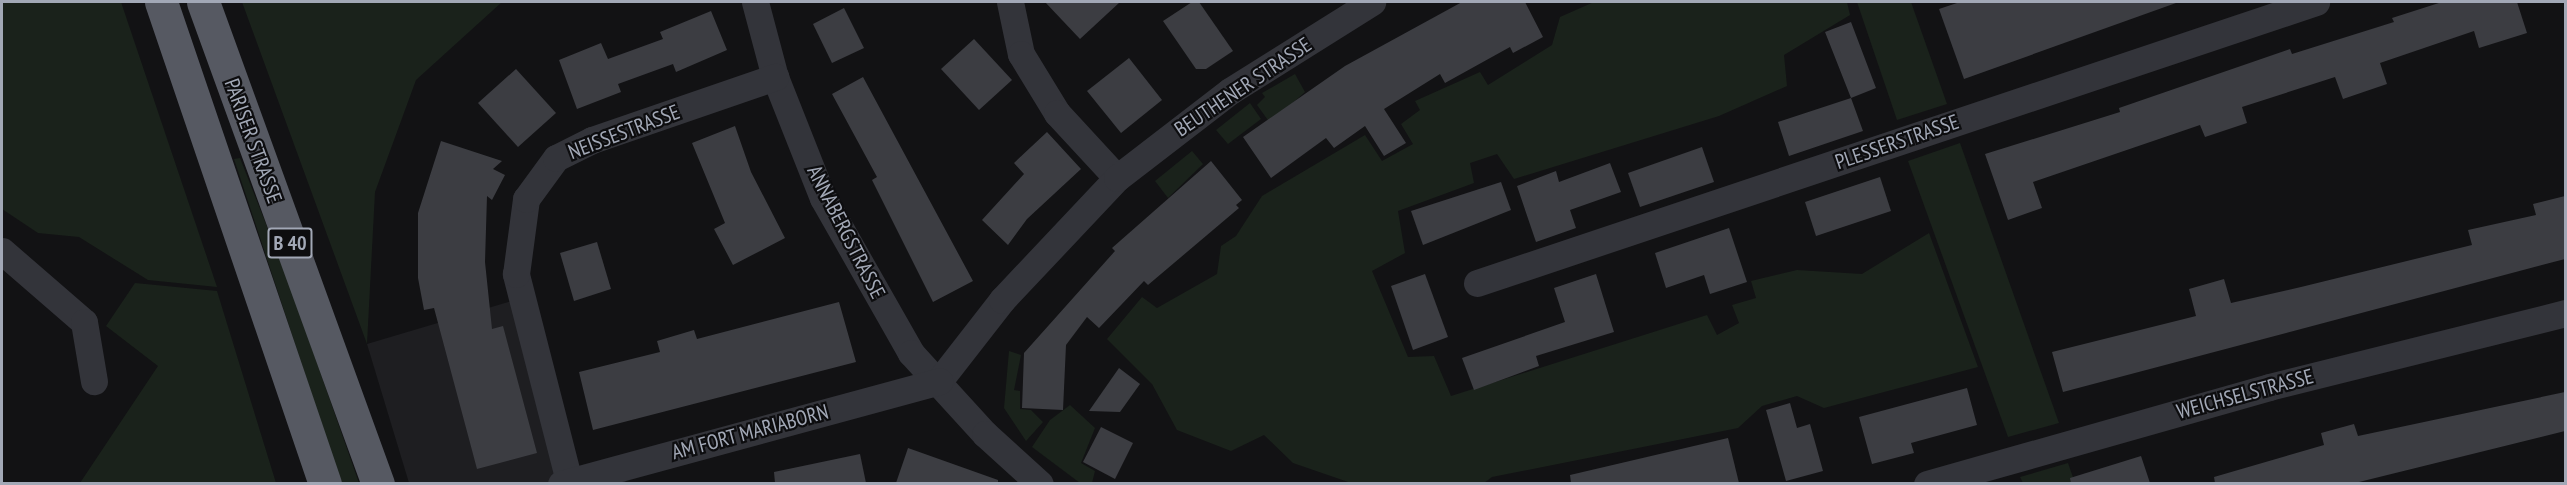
<!DOCTYPE html>
<style>
body{margin:0}
#map{position:relative;width:2567px;height:485px;overflow:hidden;background:#121214;font-family:"PT Sans Narrow",sans-serif}
div>[style]{position:absolute}
.built>*{inset:0;background:#1e1e21}
.green>*{inset:0;background:#1a221b}
.building>*{inset:0;background:#3c3d42}
.minor>*{height:27px;margin:-13.5px;padding:0 13.5px;transform-origin:13.5px;border-radius:13.5px;background:#33343a}
.trunk>*{height:33px;margin:-16.5px;padding:0 16.5px;transform-origin:16.5px;border-radius:16.5px;background:#565962}
span{translate:-50% -50%;white-space:nowrap;text-align:center;line-height:1.15;-webkit-text-stroke:4.5px #0d0d0f;paint-order:stroke}
.shield-label span{padding:2px 4px;background:#0d0d0f;border:2px solid;border-radius:4px;-webkit-text-stroke-width:0}
.shield-label{font-size:20px;color:#a2a8b6;font-weight:700}
.street-label{font-size:21px;color:#a2a8b6}
.frame{position:absolute;inset:0;border:3px solid #a2a8b6;pointer-events:none}
</style>
<div id="map">
<div class="built">
<i style="clip-path:polygon(522px 298px,569px 481px,622px 467px,626px 483px,409px 483px,367px 344px)"></i>
</div>
<div class="green">
<i style="clip-path:polygon(2px 2px,121px 2px,217px 287px,148px 280px,79px 237px,38px 233px,2px 209px)"></i>
<i style="clip-path:polygon(242px 2px,502px 2px,416px 80px,375px 192px,367px 344px)"></i>
<i style="clip-path:polygon(1594px 2px,1847px 2px,1850px 15px,1784px 55px,1787px 86px,1719px 116px,1514px 179px,1497px 154px,1470px 163px,1474px 183px,1398px 211px,1405px 253px,1372px 271px,1408px 357px,1434px 356px,1451px 396px,1707px 315px,1717px 335px,1739px 323px,1732px 305px,1756px 298px,1751px 281px,1797px 270px,1862px 274px,1929px 233px,1978px 367px,1824px 408px,1797px 396px,1762px 406px,1738px 428px,1492px 477px,1484px 483px,1354px 484px,1293px 463px,1264px 435px,1231px 451px,1177px 430px,1152px 384px,1107px 339px,1142px 297px,1157px 308px,1217px 274px,1221px 246px,1236px 236px,1262px 196px,1365px 135px,1382px 161px,1413px 144px,1401px 124px,1420px 110px,1415px 101px,1480px 72px,1488px 85px,1552px 45px,1560px 17px)"></i>
<i style="clip-path:polygon(1857px 2px,1911px 2px,1947px 104px,1897px 120px)"></i>
<i style="clip-path:polygon(1295px 74px,1305px 92px,1270px 123px,1257px 105px,1265px 97px,1262px 93px)"></i>
<i style="clip-path:polygon(1250px 103px,1261px 119px,1228px 144px,1216px 130px)"></i>
<i style="clip-path:polygon(1960px 143px,2059px 423px,2008px 437px,1908px 161px)"></i>
<i style="clip-path:polygon(1192px 151px,1203px 164px,1168px 198px,1155px 181px)"></i>
<i style="clip-path:polygon(240px 158px,288px 280px,359px 483px,341px 483px,234px 159px)"></i>
<i style="clip-path:polygon(135px 283px,217px 291px,276px 483px,80px 483px,158px 366px,106px 326px)"></i>
<i style="clip-path:polygon(1009px 351px,1021px 355px,1014px 390px,1020px 391px,1020px 409px,1031px 410px,1043px 422px,1026px 441px,1004px 408px)"></i>
<i style="clip-path:polygon(1070px 405px,1095px 428px,1081px 463px,1095px 471px,1092px 483px,1080px 483px,1032px 447px,1050px 420px)"></i>
<i style="clip-path:polygon(2068px 463px,2075px 483px,2023px 483px,2020px 477px)"></i>
</div>
<div class="building">
<i style="clip-path:polygon(1045px 2px,1120px 2px,1080px 39px)"></i>
<i style="clip-path:polygon(1192px 2px,1199px 2px,1233px 51px,1206px 69px,1196px 69px,1163px 21px)"></i>
<i style="clip-path:polygon(1462px 2px,1525px 2px,1543px 37px,1513px 53px,1510px 47px,1445px 83px,1440px 74px,1384px 109px,1406px 143px,1384px 156px,1365px 126px,1334px 148px,1326px 138px,1271px 178px,1243px 137px,1345px 66px)"></i>
<i style="clip-path:polygon(1960px 2px,2175px 2px,2176px 3px,1964px 79px,1939px 9px)"></i>
<i style="clip-path:polygon(2442px 2px,2517px 2px,2527px 33px,2479px 48px,2474px 31px,2380px 63px,2387px 84px,2343px 99px,2335px 77px,2242px 107px,2247px 123px,2205px 137px,2200px 125px,2033px 182px,2042px 208px,2008px 220px,1985px 154px,2120px 112px,2119px 108px,2290px 49px,2292px 54px,2394px 22px,2392px 18px)"></i>
<i style="clip-path:polygon(844px 8px,864px 48px,832px 63px,813px 24px)"></i>
<i style="clip-path:polygon(711px 11px,727px 50px,676px 72px,673px 64px,618px 84px,621px 92px,577px 109px,559px 60px,601px 43px,608px 59px,663px 39px,660px 32px)"></i>
<i style="clip-path:polygon(1851px 22px,1876px 88px,1851px 98px,1863px 131px,1789px 156px,1778px 122px,1851px 98px,1825px 32px)"></i>
<i style="clip-path:polygon(974px 39px,1012px 80px,979px 110px,941px 69px)"></i>
<i style="clip-path:polygon(1129px 58px,1162px 100px,1121px 133px,1087px 91px)"></i>
<i style="clip-path:polygon(516px 69px,556px 113px,518px 147px,478px 103px)"></i>
<i style="clip-path:polygon(863px 77px,973px 281px,933px 302px,872px 180px,877px 177px,832px 94px)"></i>
<i style="clip-path:polygon(735px 126px,751px 172px,785px 238px,733px 265px,714px 229px,725px 223px,692px 143px)"></i>
<i style="clip-path:polygon(1047px 132px,1081px 169px,1027px 219px,1008px 245px,982px 220px,1024px 174px,1014px 163px)"></i>
<i style="clip-path:polygon(441px 141px,502px 161px,493px 169px,505px 175px,492px 200px,487px 196px,485px 262px,492px 329px,503px 326px,537px 453px,477px 469px,434px 308px,424px 310px,418px 278px,418px 213px)"></i>
<i style="clip-path:polygon(1702px 147px,1714px 182px,1640px 207px,1628px 173px)"></i>
<i style="clip-path:polygon(1211px 161px,1242px 200px,1236px 205px,1239px 208px,1148px 285px,1144px 281px,1099px 328px,1087px 317px,1066px 345px,1063px 410px,1022px 408px,1024px 353px,1115px 251px,1112px 248px)"></i>
<i style="clip-path:polygon(1610px 163px,1621px 192px,1570px 210px,1576px 228px,1536px 242px,1517px 186px,1556px 171px,1559px 182px)"></i>
<i style="clip-path:polygon(1880px 177px,1891px 211px,1816px 236px,1805px 202px)"></i>
<i style="clip-path:polygon(1501px 182px,1511px 210px,1423px 245px,1411px 211px)"></i>
<i style="clip-path:polygon(2565px 196px,2565px 259px,2063px 392px,2052px 352px,2196px 316px,2189px 289px,2224px 279px,2231px 303px,2301px 287px,2472px 245px,2468px 230px,2536px 215px,2533px 204px)"></i>
<i style="clip-path:polygon(1729px 228px,1747px 282px,1710px 294px,1704px 275px,1666px 288px,1655px 253px)"></i>
<i style="clip-path:polygon(597px 242px,611px 289px,574px 301px,560px 253px)"></i>
<i style="clip-path:polygon(1425px 274px,1448px 337px,1413px 350px,1391px 286px)"></i>
<i style="clip-path:polygon(1596px 274px,1614px 332px,1536px 356px,1539px 366px,1474px 390px,1462px 358px,1565px 322px,1554px 288px)"></i>
<i style="clip-path:polygon(839px 302px,856px 362px,593px 430px,579px 372px,660px 352px,657px 341px,694px 330px,697px 339px)"></i>
<i style="clip-path:polygon(1119px 368px,1140px 384px,1120px 412px,1089px 411px)"></i>
<i style="clip-path:polygon(1967px 388px,1977px 425px,1911px 443px,1914px 453px,1872px 464px,1859px 417px)"></i>
<i style="clip-path:polygon(2565px 392px,2565px 431px,2355px 483px,2215px 483px,2214px 477px,2324px 445px,2321px 433px,2354px 424px,2358px 436px)"></i>
<i style="clip-path:polygon(1790px 403px,1797px 428px,1810px 424px,1823px 471px,1786px 481px,1766px 410px)"></i>
<i style="clip-path:polygon(1101px 427px,1133px 443px,1115px 479px,1083px 462px)"></i>
<i style="clip-path:polygon(1728px 438px,1739px 483px,1571px 483px,1570px 475px)"></i>
<i style="clip-path:polygon(908px 448px,998px 480px,998px 483px,896px 483px)"></i>
<i style="clip-path:polygon(860px 454px,866px 483px,775px 483px,774px 472px)"></i>
<i style="clip-path:polygon(2141px 456px,2150px 483px,2071px 483px,2070px 478px)"></i>
</div>
<div class="minor">
<i style="left:755px;top:2px;width:78px;rotate:75.1deg"></i>
<i style="left:775px;top:77px;width:130px;rotate:68.4deg"></i>
<i style="left:823px;top:198px;width:178px;rotate:60.4deg"></i>
<i style="left:911px;top:353px;width:110px;rotate:47.6deg"></i>
<i style="left:985px;top:434px;width:74px;rotate:42.3deg"></i>
<i style="left:1010px;top:2px;width:53px;rotate:78.1deg"></i>
<i style="left:1021px;top:54px;width:69px;rotate:58.6deg"></i>
<i style="left:1057px;top:113px;width:88px;rotate:47.3deg"></i>
<i style="left:2px;top:251px;width:108px;rotate:40.9deg"></i>
<i style="left:84px;top:322px;width:60px;rotate:80.4deg"></i>
<i style="left:1477px;top:283px;width:885px;rotate:-18.52deg"></i>
<i style="left:939px;top:381px;width:103px;rotate:-52.1deg"></i>
<i style="left:1002px;top:300px;width:168px;rotate:-46.7deg"></i>
<i style="left:1117px;top:178px;width:143px;rotate:-37.6deg"></i>
<i style="left:1230px;top:91px;width:168px;rotate:-32.1deg"></i>
<i style="left:569px;top:481px;width:214px;rotate:-104.4deg"></i>
<i style="left:516px;top:274px;width:76px;rotate:-82.4deg"></i>
<i style="left:526px;top:199px;width:51px;rotate:-53.8deg"></i>
<i style="left:556px;top:158px;width:40px;rotate:-26.6deg"></i>
<i style="left:592px;top:140px;width:194px;rotate:-19deg"></i>
<i style="left:561px;top:484px;width:392px;rotate:-15.2deg"></i>
<i style="left:1927px;top:484px;width:355px;rotate:-15.8deg"></i>
<i style="left:2269px;top:387px;width:306px;rotate:-14deg"></i>
</div>
<div class="trunk">
<i style="left:161px;top:2px;width:509px;rotate:71.21deg"></i>
<i style="left:203px;top:2px;width:513px;rotate:70.05deg"></i>
</div>
<div class="shield-label">
<span style="left:290px;top:243px">B 40</span>
</div>
<div class="street-label">
<span style="left:1243px;top:87px;rotate:-34deg">BEUTHENER STRASSE</span>
<span style="left:624px;top:132px;rotate:-21deg">NEISSESTRASSE</span>
<span style="left:253px;top:141px;rotate:70deg">PARISER STRASSE</span>
<span style="left:1897px;top:142px;rotate:-19deg">PLESSERSTRASSE</span>
<span style="left:846px;top:232px;rotate:63deg">ANNABERGSTRASSE</span>
<span style="left:2245px;top:394px;rotate:-15deg">WEICHSELSTRASSE</span>
<span style="left:750px;top:432px;rotate:-15deg">AM FORT MARIABORN</span>
</div>
<div class="frame"></div>
</div>
